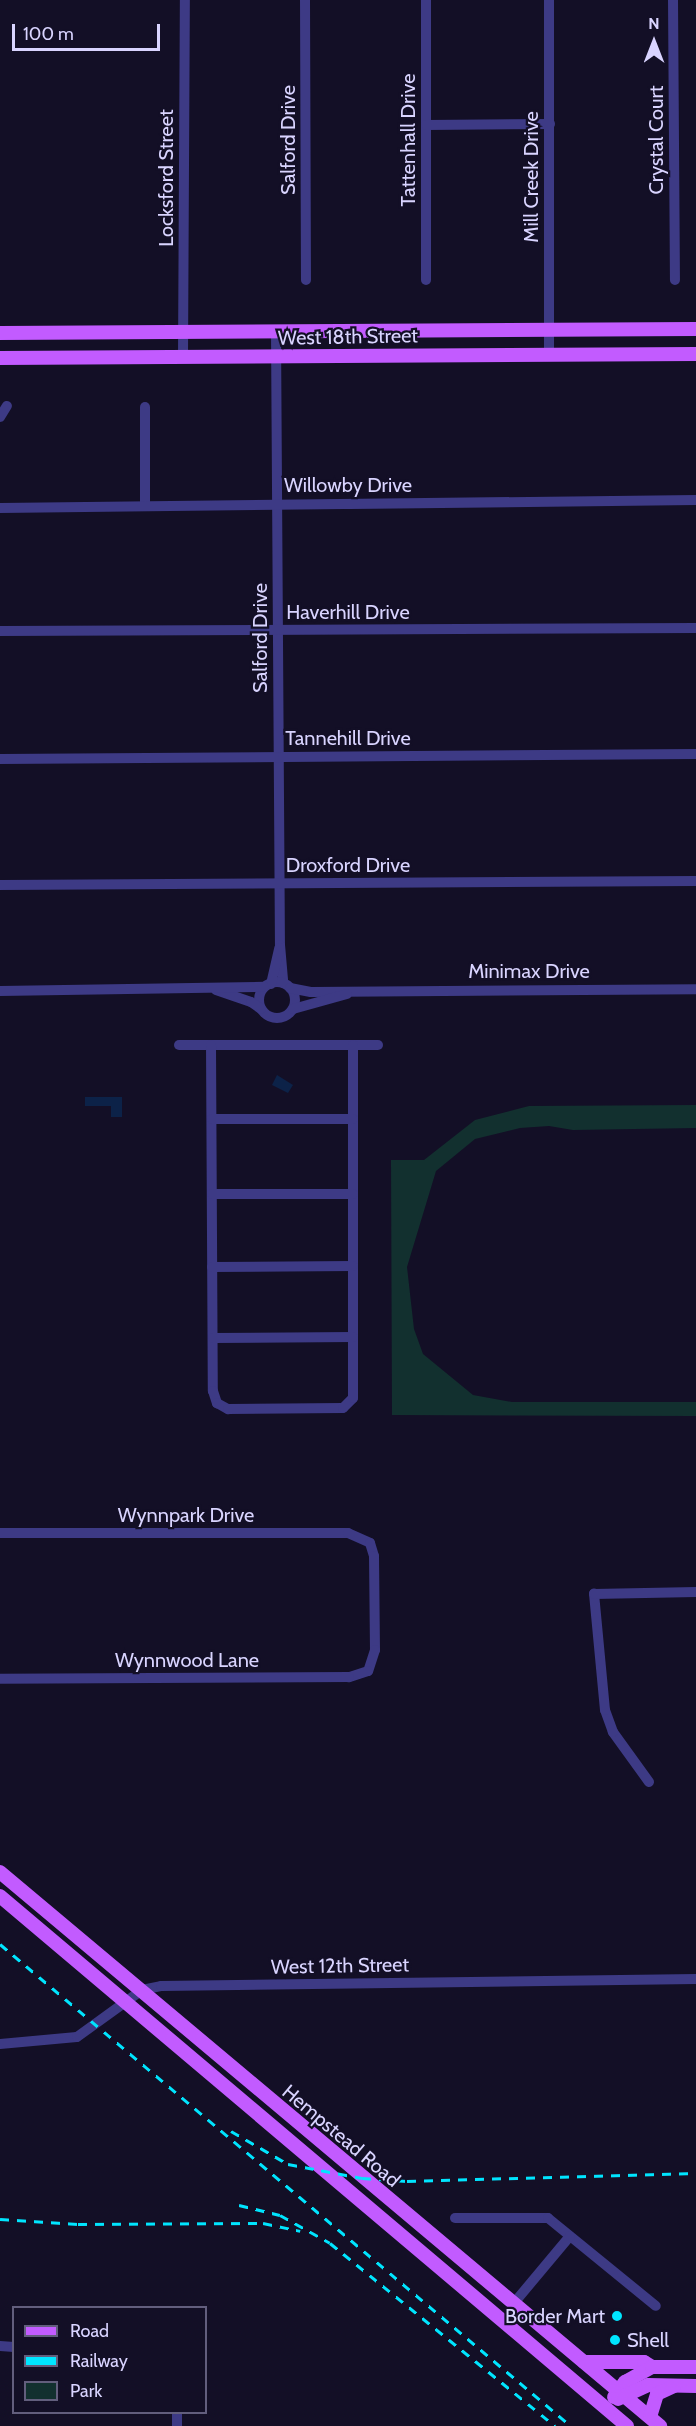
<!DOCTYPE html>
<style>
body{margin:0}
#map{position:relative;width:696px;height:2426px;overflow:hidden;background:#130f26;font-family:Cabin,sans-serif}
div>[style]{position:absolute}
.green>*{inset:0;background:#12302f}
.water>*{inset:0;background:#0c2248}
.minor>*{height:10px;margin:-5px;padding:0 5px;transform-origin:5px;border-radius:5px;background:#3d3a85}
.minor>.ring{margin:-5px;padding:0;box-sizing:content-box;background:none;border:10px solid #3d3a85;border-radius:50%}
.major>*{height:14px;margin:-7px;padding:0 7px;transform-origin:7px;border-radius:7px;background:#c25bff}
.rail>*{height:3px;margin-top:-1.5px;transform-origin:0;background:repeating-linear-gradient(90deg,#00e5ff 0 9px,transparent 0 17px)}
.dots>*{width:16px;height:16px;translate:-50% -50%;box-sizing:border-box;border:3px solid #130f26;border-radius:50%}
span{translate:-50% -50%;white-space:nowrap;text-align:center;line-height:1.15;-webkit-text-stroke:4.5px #130f26;paint-order:stroke}
.street-label{font-size:20px;color:#d9d4ff}
.poi-label{font-size:20px;color:#d9d4ff}
.right{translate:-100% -50%;text-align:right}
.left{translate:0 -50%;text-align:left}
.legend{position:absolute;left:12px;top:2306px;width:195px;height:108px;box-sizing:border-box;background:#130f26;border:2px solid #625e7d;margin:0;padding:8px 10px;list-style:none;font-size:18px;color:#d9d4ff}
.legend li{display:flex;align-items:center;gap:12px;height:30px}
.legend b{width:30px;border:2px solid #625e7d}
.north{position:absolute;left:624px;top:12px;width:60px;height:60px;-webkit-text-stroke:4px #130f26;paint-order:stroke;rotate:0deg;font-size:16px;font-weight:700;line-height:24px;text-align:center;color:#d9d4ff}
.north::after{content:'';display:block;margin:auto;width:21px;height:27px;background:#d9d4ff;clip-path:polygon(50% 0,100% 100%,50% 72%,0 100%)}
.scale{position:absolute;left:12px;top:24px;width:148px;height:27px;box-sizing:border-box;border:3px solid #d9d4ff;border-top:0;padding-left:8px;font-size:18px;line-height:21px;white-space:nowrap;color:#d9d4ff;-webkit-text-stroke:4px #130f26;paint-order:stroke}
</style>
<div id="map">
<div class="green">
<i style="clip-path:polygon(696px 1105px,696px 1128px,573px 1130px,549px 1126px,520px 1128px,475px 1139px,436px 1171px,407px 1267px,414px 1329px,423px 1354px,473px 1395px,512px 1402px,696px 1402px,696px 1416px,392px 1415px,391px 1160px,424px 1160px,475px 1120px,529px 1106px)"></i>
</div>
<div class="water">
<i style="clip-path:polygon(277px 1075px,293px 1085px,288px 1093px,272px 1085px)"></i>
<i style="clip-path:polygon(85px 1097px,122px 1097px,122px 1117px,111px 1117px,111px 1106px,85px 1106px)"></i>
</div>
<div class="minor">
<i style="left:305px;top:0;width:280px;rotate:89.8deg"></i>
<i style="left:426px;top:0;width:280px;rotate:90deg"></i>
<i style="left:673px;top:0;width:280px;rotate:89.6deg"></i>
<i style="left:426px;top:125px;width:124px;rotate:-0.5deg"></i>
<i style="left:276px;top:332px;width:613px;rotate:89.63deg"></i>
<i style="left:280px;top:945px;width:38px;rotate:85deg"></i>
<i style="left:549px;top:355px;width:355px;rotate:-90deg"></i>
<i style="left:183px;top:357px;width:357px;rotate:-89.7deg"></i>
<i style="left:0;top:417px;width:13px;rotate:-58deg"></i>
<i style="left:145px;top:505px;width:98px;rotate:-90deg"></i>
<i style="left:0;top:508px;width:696px;rotate:-0.66deg"></i>
<i style="left:0;top:631px;width:696px;rotate:-0.25deg"></i>
<i style="left:0;top:759px;width:696px;rotate:-0.41deg"></i>
<i style="left:0;top:885px;width:696px;rotate:-0.33deg"></i>
<i class="ring" style="left:259px;top:982px;width:26px;height:26px"></i>
<i style="left:271px;top:984px;width:37px;rotate:-77deg"></i>
<i style="left:290px;top:988px;width:21px;rotate:11deg"></i>
<i style="left:311px;top:992px;width:385px;rotate:-0.4deg"></i>
<i style="left:216px;top:990px;width:37px;rotate:19deg"></i>
<i style="left:251px;top:1002px;width:12px;rotate:35deg"></i>
<i style="left:0;top:991px;width:264px;rotate:-0.9deg"></i>
<i style="left:293px;top:1009px;width:56px;rotate:-15.5deg"></i>
<i style="left:179px;top:1045px;width:199px"></i>
<i style="left:211px;top:1045px;width:346px;rotate:89.7deg"></i>
<i style="left:213px;top:1391px;width:13px;rotate:72deg"></i>
<i style="left:217px;top:1403px;width:13px;rotate:29deg"></i>
<i style="left:228px;top:1409px;width:115px;rotate:-0.5deg"></i>
<i style="left:343px;top:1408px;width:14px;rotate:-45deg"></i>
<i style="left:353px;top:1398px;width:353px;rotate:-90deg"></i>
<i style="left:212px;top:1119px;width:141px"></i>
<i style="left:212px;top:1194px;width:141px"></i>
<i style="left:212px;top:1267px;width:141px;rotate:-0.4deg"></i>
<i style="left:213px;top:1338px;width:140px;rotate:-0.4deg"></i>
<i style="left:0;top:1533px;width:348px"></i>
<i style="left:348px;top:1533px;width:24px;rotate:24deg"></i>
<i style="left:370px;top:1543px;width:14px;rotate:73deg"></i>
<i style="left:374px;top:1556px;width:94px;rotate:89.4deg"></i>
<i style="left:375px;top:1650px;width:22px;rotate:108deg"></i>
<i style="left:368px;top:1671px;width:20px;rotate:162deg"></i>
<i style="left:349px;top:1677px;width:349px;rotate:179.7deg"></i>
<i style="left:649px;top:1782px;width:62px;rotate:-125.8deg"></i>
<i style="left:613px;top:1732px;width:23px;rotate:-110deg"></i>
<i style="left:605px;top:1710px;width:117px;rotate:-95.4deg"></i>
<i style="left:594px;top:1594px;width:102px;rotate:-1.1deg"></i>
<i style="left:0;top:2044px;width:77px;rotate:-5.2deg"></i>
<i style="left:77px;top:2037px;width:80px;rotate:-35.9deg"></i>
<i style="left:142px;top:1990px;width:19px;rotate:-12deg"></i>
<i style="left:161px;top:1986px;width:535px;rotate:-0.75deg"></i>
<i style="left:455px;top:2218px;width:93px"></i>
<i style="left:548px;top:2218px;width:139px;rotate:39.2deg"></i>
<i style="left:514px;top:2303px;width:87px;rotate:-50.1deg"></i>
<i style="left:0;top:2346px;width:14px;rotate:4deg"></i>
<i style="left:177px;top:2426px;width:14px;rotate:-90deg"></i>
</div>
<div class="major">
<i style="left:0;top:333px;width:696px;rotate:-0.33deg"></i>
<i style="left:0;top:358px;width:696px;rotate:-0.33deg"></i>
<i style="left:0;top:1872px;width:862px;rotate:40.01deg"></i>
<i style="left:0;top:1896px;width:821px;rotate:40.21deg"></i>
<i style="left:584px;top:2362px;width:60px"></i>
<i style="left:644px;top:2362px;width:9px;rotate:32deg"></i>
<i style="left:614px;top:2397px;width:19px;rotate:-54deg"></i>
<i style="left:625px;top:2382px;width:31px;rotate:-29deg"></i>
<i style="left:652px;top:2367px;width:44px"></i>
<i style="left:618px;top:2399px;width:33px;rotate:-25deg"></i>
<i style="left:648px;top:2385px;width:48px;rotate:1.2deg"></i>
<i style="left:650px;top:2417px;width:24px;rotate:-73deg"></i>
<i style="left:657px;top:2394px;width:19px;rotate:-25deg"></i>
</div>
<div class="rail">
<i style="left:0;top:1944px;width:747px;rotate:40.17deg"></i>
<i style="left:231px;top:2131px;width:66px;rotate:30.1deg"></i>
<i style="left:288px;top:2164px;width:75px;rotate:10.7deg"></i>
<i style="left:362px;top:2178px;width:45px;rotate:3.8deg"></i>
<i style="left:407px;top:2181px;width:289px;rotate:-1.6deg"></i>
<i style="left:239px;top:2205px;width:42px;rotate:13.7deg"></i>
<i style="left:280px;top:2215px;width:57px;rotate:29.2deg"></i>
<i style="left:330px;top:2243px;width:290px;rotate:39.1deg"></i>
<i style="left:0;top:2219px;width:78px;rotate:3.7deg"></i>
<i style="left:78px;top:2224px;width:185px;rotate:-0.3deg"></i>
<i style="left:263px;top:2223px;width:38px;rotate:12deg"></i>
</div>
<div class="dots">
<i style="left:617px;top:2316px;background:#00e5ff"></i>
<i style="left:615px;top:2340px;background:#00e5ff"></i>
</div>
<div class="street-label">
<span style="left:288px;top:140px;rotate:-90deg">Salford Drive</span>
<span style="left:408px;top:140px;rotate:-90deg">Tattenhall Drive</span>
<span style="left:656px;top:140px;rotate:-90deg">Crystal Court</span>
<span style="left:531px;top:177px;rotate:-90deg">Mill Creek Drive</span>
<span style="left:166px;top:178px;rotate:-90deg">Locksford Street</span>
<span style="left:348px;top:337px;rotate:-1deg">West 18th Street</span>
<span style="left:348px;top:485px">Willowby Drive</span>
<span style="left:348px;top:612px">Haverhill Drive</span>
<span style="left:260px;top:638px;rotate:-90deg">Salford Drive</span>
<span style="left:348px;top:738px">Tannehill Drive</span>
<span style="left:348px;top:865px">Droxford Drive</span>
<span style="left:529px;top:971px">Minimax Drive</span>
<span style="left:186px;top:1515px">Wynnpark Drive</span>
<span style="left:187px;top:1660px">Wynnwood Lane</span>
<span style="left:340px;top:1966px;rotate:-1deg">West 12th Street</span>
<span style="left:341px;top:2136px;rotate:40deg">Hempstead Road</span>
</div>
<div class="poi-label">
<span class="right" style="left:605px;top:2316px">Border Mart</span>
<span class="left" style="left:627px;top:2340px">Shell</span>
</div>
<ul class="legend">
<li><b style="height:8px;background:#c25bff"></b>Road</li>
<li><b style="height:8px;background:#00e5ff"></b>Railway</li>
<li><b style="height:16px;background:#12302f"></b>Park</li>
</ul>
<div class="north">N</div>
<div class="scale">100 m</div>
</div>
